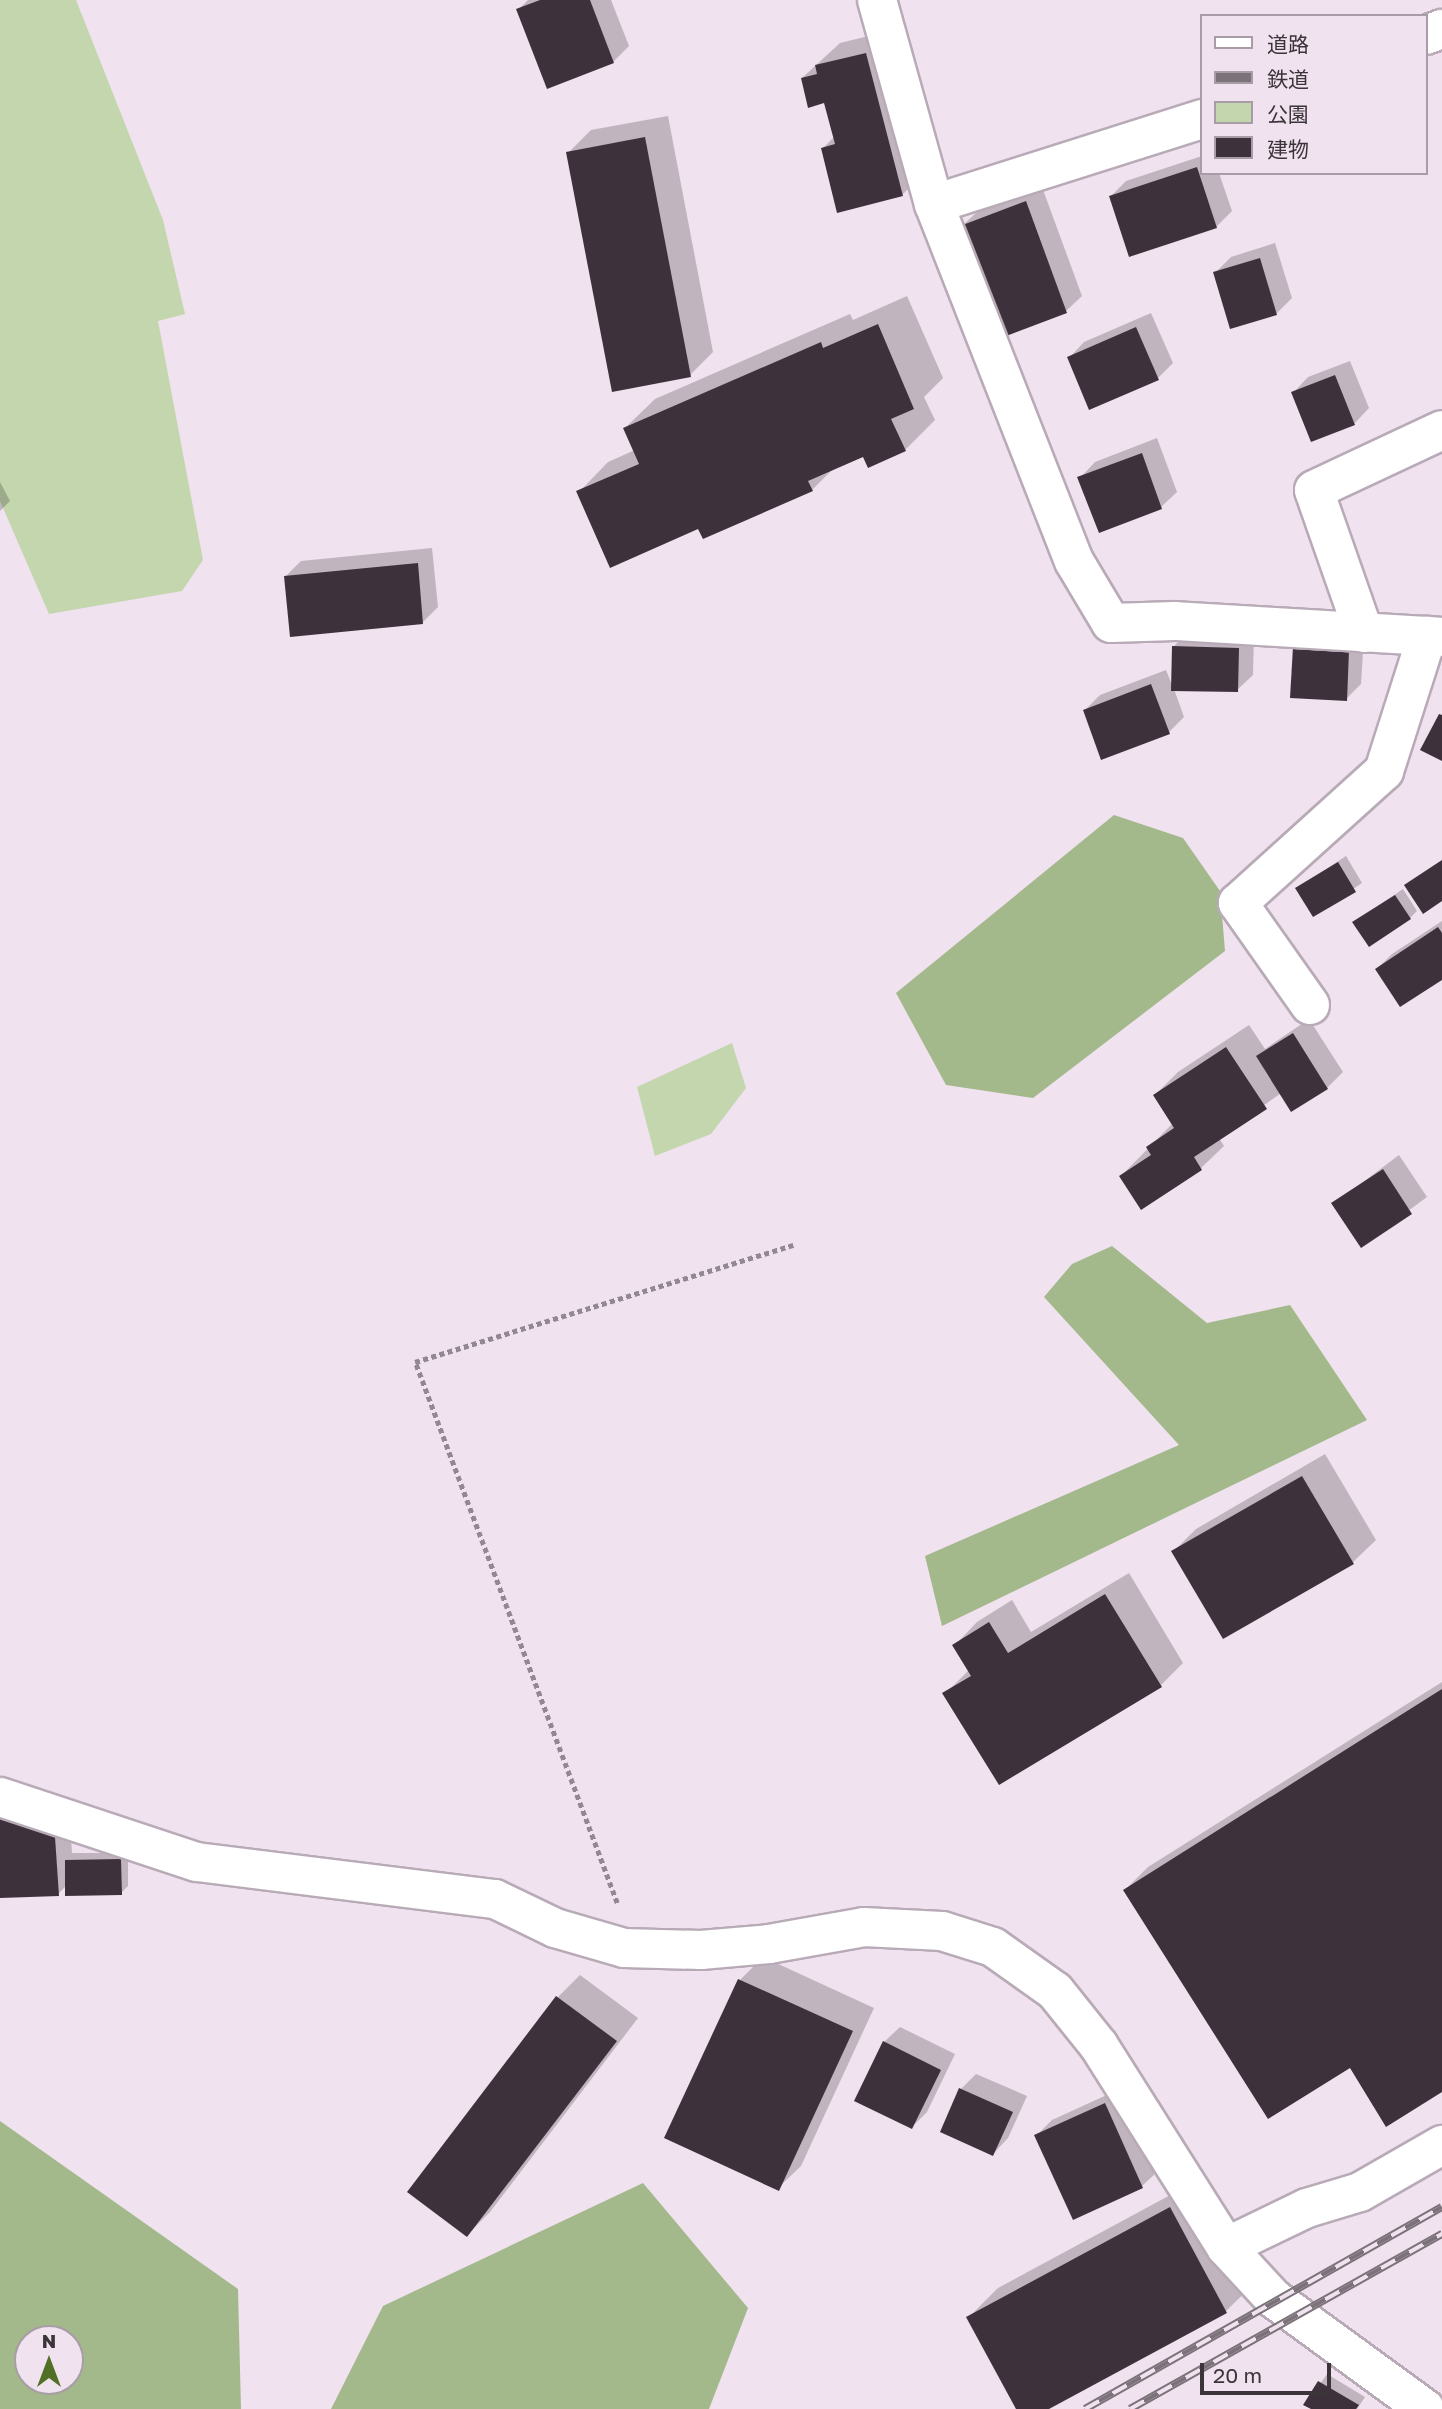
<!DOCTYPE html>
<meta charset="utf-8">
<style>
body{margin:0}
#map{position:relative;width:1442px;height:2409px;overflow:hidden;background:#f0e2ef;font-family:"Golos Text","Noto Sans JP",sans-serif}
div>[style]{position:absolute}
.green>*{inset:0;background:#c3d6ae}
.forest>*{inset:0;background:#a3b88b}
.shadow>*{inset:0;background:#0003}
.building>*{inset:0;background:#3d323b}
.path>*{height:4.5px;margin-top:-2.25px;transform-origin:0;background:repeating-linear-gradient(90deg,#928891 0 5px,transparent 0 8.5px)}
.roads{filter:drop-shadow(2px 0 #b8abb7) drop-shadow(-2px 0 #b8abb7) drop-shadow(0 2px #b8abb7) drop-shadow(0 -2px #b8abb7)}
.minor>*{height:38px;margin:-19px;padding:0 19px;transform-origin:19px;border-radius:19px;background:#fff}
.rail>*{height:8px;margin-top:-4px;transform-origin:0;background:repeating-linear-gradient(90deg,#f0e2ef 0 16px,#7b727a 0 32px);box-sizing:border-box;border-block:2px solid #7b727a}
span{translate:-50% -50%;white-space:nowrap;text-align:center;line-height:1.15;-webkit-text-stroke:7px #f0e2ef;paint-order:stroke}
.legend{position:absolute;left:1200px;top:14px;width:228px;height:161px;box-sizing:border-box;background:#f0e2ef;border:2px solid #a89da7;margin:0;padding:9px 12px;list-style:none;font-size:21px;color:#3b353a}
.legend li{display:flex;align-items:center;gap:14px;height:35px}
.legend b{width:35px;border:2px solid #a89da7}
.north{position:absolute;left:14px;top:2325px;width:70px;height:70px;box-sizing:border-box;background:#f0e2ef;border:2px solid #a89da7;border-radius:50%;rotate:0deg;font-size:19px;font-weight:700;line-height:28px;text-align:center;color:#3b353a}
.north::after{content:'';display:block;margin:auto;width:24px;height:32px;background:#527025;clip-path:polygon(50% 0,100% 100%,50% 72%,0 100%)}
.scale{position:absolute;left:1200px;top:2363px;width:131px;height:32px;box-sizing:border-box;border:4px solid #3b353a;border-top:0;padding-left:9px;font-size:21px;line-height:24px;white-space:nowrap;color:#3b353a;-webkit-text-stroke:5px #f0e2ef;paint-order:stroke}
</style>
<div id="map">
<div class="green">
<i style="clip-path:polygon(0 0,76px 0,163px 220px,185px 314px,158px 321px,203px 560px,182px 591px,49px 614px,0 501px)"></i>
<i style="clip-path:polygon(732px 1043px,746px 1088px,711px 1134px,655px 1156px,637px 1087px)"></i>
</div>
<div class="forest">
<i style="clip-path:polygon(1114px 815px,1183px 838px,1220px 891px,1225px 951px,1033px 1098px,946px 1085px,896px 993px)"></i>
<i style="clip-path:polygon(1112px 1246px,1207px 1323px,1290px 1305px,1367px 1420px,942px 1626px,925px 1556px,1179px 1445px,1044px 1297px,1072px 1264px)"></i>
<i style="clip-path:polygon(evenodd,0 2121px,238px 2289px,241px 2409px,0 2409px,0 2121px,70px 2339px,70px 2381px,28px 2381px,28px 2339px,70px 2339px)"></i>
<i style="clip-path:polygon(643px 2183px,748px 2308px,709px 2409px,331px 2409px,383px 2306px)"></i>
</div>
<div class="shadow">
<i style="clip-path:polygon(528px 0,611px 0,629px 46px,613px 62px,518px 10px)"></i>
<i style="clip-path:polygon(889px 31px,925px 172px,902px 195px,823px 148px,835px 136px,826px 101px,802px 78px,840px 43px)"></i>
<i style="clip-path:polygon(668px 116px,713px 352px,690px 375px,568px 153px,591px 130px)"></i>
<i style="clip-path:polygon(1202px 156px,1202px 173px,1219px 173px,1232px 211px,1216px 227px,1111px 196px,1126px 181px)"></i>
<i style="clip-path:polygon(1042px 187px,1082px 296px,1066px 311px,1002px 335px,962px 226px,978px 211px)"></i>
<i style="clip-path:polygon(1275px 243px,1292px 298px,1276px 314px,1215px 273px,1231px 257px)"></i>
<i style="clip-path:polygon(907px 296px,943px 378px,924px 397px,935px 420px,905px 450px,864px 455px,834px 468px,812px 490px,699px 527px,579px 492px,608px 462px,635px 450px,625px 428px,655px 399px,850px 314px,853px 320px)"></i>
<i style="clip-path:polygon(1151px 313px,1173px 363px,1158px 378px,1069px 358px,1084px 342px)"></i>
<i style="clip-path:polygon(1350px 361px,1369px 408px,1354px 424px,1293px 393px,1308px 377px)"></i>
<i style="clip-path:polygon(1157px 438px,1177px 492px,1161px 507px,1080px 478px,1095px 462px)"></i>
<i style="clip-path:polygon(0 482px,10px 501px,0 511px)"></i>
<i style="clip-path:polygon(432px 548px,438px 607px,423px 622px,286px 576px,301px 561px)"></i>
<i style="clip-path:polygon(1189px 632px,1254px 633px,1253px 675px,1237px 690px,1174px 689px,1184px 717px,1169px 732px,1085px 710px,1100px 695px,1166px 670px,1172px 685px,1173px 647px)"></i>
<i style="clip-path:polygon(1364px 635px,1361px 684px,1346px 699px,1292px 696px)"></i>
<i style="clip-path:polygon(1346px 856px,1362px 883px,1314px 915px,1297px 888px)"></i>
<i style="clip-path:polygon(1403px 889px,1417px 911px,1410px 918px,1354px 922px)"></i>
<i style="clip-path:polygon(1442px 921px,1442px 977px,1377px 969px,1392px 954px)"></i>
<i style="clip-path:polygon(1309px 1019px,1343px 1072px,1327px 1088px,1292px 1110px,1281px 1093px,1219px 1138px,1224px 1146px,1201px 1168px,1121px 1176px,1173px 1123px,1155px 1095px,1178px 1072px,1249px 1025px,1265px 1049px)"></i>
<i style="clip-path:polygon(1399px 1155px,1427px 1197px,1362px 1245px,1334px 1204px)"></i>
<i style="clip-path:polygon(1325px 1454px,1376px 1540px,1353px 1562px,1173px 1552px,1196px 1529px)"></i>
<i style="clip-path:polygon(1129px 1573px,1183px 1663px,1161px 1685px,945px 1694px,970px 1669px,955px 1645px,977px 1622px,1012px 1600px,1031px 1632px)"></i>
<i style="clip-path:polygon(1442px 1682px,1442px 2090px,1350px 2065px,1125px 1890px,1148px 1867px)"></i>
<i style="clip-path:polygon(0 1806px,70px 1822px,72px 1853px,128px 1853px,128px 1886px,121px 1893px,67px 1885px,58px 1894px,0 1897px)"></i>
<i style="clip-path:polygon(763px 1957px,874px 2008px,801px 2166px,778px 2188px,667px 2137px,740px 1980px)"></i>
<i style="clip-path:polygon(580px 1975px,638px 2018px,490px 2212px,467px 2235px,558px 1997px)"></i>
<i style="clip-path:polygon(900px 2027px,955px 2054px,927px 2112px,912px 2127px,884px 2042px)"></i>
<i style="clip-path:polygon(976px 2074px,1027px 2096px,1008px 2138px,993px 2154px,961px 2089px)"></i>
<i style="clip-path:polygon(1120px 2089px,1158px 2171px,1142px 2186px,1074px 2217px,1036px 2136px,1052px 2120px)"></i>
<i style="clip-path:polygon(1200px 2179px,1256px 2282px,1226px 2311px,1046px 2409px,1018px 2409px,968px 2318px,998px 2288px)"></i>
<i style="clip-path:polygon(1327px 2374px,1365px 2397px,1357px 2409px,1314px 2409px,1306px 2404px)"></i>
</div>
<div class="building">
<i style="clip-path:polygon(540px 0,590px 0,614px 63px,547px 89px,516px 9px)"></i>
<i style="clip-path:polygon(866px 53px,903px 196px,837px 213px,821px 148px,835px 144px,824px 103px,808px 108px,801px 78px,817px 74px,815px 65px)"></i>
<i style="clip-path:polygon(645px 137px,691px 377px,612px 392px,566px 152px)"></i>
<i style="clip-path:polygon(1197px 167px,1217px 228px,1129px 257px,1109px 196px)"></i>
<i style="clip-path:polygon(1026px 201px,1067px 313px,1001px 338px,960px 226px)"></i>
<i style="clip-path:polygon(1260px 258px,1277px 315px,1230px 329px,1213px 272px)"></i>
<i style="clip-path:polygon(878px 324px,914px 409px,891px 419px,906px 451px,868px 468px,863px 457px,808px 481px,813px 491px,703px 539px,698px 529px,610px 568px,576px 491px,639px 464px,623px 428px,821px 342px,823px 348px)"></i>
<i style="clip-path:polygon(1136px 327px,1159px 380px,1089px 410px,1067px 357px)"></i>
<i style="clip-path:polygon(1335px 375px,1355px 425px,1311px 442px,1291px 392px)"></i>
<i style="clip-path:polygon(1142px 453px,1162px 509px,1099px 533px,1077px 477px)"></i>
<i style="clip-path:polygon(418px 563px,423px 624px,290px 637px,284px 576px)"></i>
<i style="clip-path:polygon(1172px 646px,1239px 648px,1238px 692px,1171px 691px)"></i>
<i style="clip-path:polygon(1293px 647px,1349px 650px,1347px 701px,1290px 698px)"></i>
<i style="clip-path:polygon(1151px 684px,1170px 734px,1101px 760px,1083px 710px)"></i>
<i style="clip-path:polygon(1439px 714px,1442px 715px,1442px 761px,1420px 750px)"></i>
<i style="clip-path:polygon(1442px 860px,1442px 901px,1423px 914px,1404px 885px)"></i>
<i style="clip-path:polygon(1338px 862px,1356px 892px,1313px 917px,1295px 888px)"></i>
<i style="clip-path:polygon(1395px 895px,1411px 919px,1369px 947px,1352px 922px)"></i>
<i style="clip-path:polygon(1438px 927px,1442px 933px,1442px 980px,1400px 1007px,1375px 969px)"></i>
<i style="clip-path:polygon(1293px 1033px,1328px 1089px,1291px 1112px,1256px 1056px)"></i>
<i style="clip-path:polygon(1226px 1047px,1267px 1109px,1194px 1157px,1202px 1170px,1141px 1210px,1119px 1176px,1151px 1155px,1146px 1147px,1174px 1128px,1153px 1095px)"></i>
<i style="clip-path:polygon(1383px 1169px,1412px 1214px,1361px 1248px,1331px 1203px)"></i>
<i style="clip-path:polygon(1302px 1476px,1354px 1564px,1223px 1639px,1171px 1551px)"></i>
<i style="clip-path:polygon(1105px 1594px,1162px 1687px,999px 1785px,942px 1693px,971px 1676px,952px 1645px,989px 1622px,1008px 1653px)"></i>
<i style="clip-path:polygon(1442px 1689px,1442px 2092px,1386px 2127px,1350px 2068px,1268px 2119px,1123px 1890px)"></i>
<i style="clip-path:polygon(0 1815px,55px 1837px,59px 1896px,0 1898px)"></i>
<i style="clip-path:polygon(121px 1859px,122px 1895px,65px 1896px,65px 1860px)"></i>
<i style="clip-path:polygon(738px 1979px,853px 2031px,779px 2191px,664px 2138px)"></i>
<i style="clip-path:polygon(556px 1996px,617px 2041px,467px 2237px,407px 2192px)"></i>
<i style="clip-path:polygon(883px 2041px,941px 2070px,912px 2129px,854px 2101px)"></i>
<i style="clip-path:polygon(959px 2088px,1013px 2112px,993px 2156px,940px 2132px)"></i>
<i style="clip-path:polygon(1105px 2103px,1143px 2188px,1073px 2220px,1034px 2135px)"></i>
<i style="clip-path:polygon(1170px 2207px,1227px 2313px,1049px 2409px,1016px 2409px,966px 2317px)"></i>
<i style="clip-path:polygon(1318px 2381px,1359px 2405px,1356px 2409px,1311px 2409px,1303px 2405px)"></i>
</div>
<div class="path">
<i style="left:617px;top:1903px;width:577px;rotate:-110.47deg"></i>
<i style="left:415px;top:1362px;width:396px;rotate:-17.2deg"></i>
</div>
<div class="roads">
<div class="minor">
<i style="left:877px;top:0;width:212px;rotate:74.4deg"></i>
<i style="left:934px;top:204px;width:383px;rotate:68.6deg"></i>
<i style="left:1074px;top:561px;width:72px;rotate:59.2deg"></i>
<i style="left:1111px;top:623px;width:64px;rotate:-1.8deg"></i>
<i style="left:1175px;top:621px;width:267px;rotate:3.4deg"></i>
<i style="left:1426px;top:35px;width:17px;rotate:-21deg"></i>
<i style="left:934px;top:204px;width:281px;rotate:-17.6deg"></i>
<i style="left:1364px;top:633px;width:151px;rotate:-109.3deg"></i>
<i style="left:1314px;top:490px;width:141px;rotate:-25.1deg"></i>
<i style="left:1310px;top:1005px;width:125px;rotate:-125.2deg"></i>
<i style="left:1238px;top:903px;width:197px;rotate:-42.1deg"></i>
<i style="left:1384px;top:771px;width:142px;rotate:-72.3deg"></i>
<i style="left:0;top:1797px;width:207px;rotate:18.3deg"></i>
<i style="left:197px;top:1862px;width:300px;rotate:7.1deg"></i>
<i style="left:495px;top:1899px;width:67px;rotate:25.8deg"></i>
<i style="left:555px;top:1928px;width:72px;rotate:16.2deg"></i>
<i style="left:624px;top:1948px;width:77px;rotate:1.5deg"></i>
<i style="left:701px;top:1950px;width:68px;rotate:-5deg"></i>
<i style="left:769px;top:1944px;width:97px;rotate:-10.1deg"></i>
<i style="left:864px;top:1927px;width:78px;rotate:2.9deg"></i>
<i style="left:942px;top:1931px;width:53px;rotate:17.4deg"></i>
<i style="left:993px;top:1947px;width:76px;rotate:35.4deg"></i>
<i style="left:1055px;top:1991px;width:70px;rotate:51.3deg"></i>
<i style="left:1099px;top:2046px;width:238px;rotate:57.7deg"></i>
<i style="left:1226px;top:2247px;width:69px;rotate:47.3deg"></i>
<i style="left:1273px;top:2298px;width:188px;rotate:36.1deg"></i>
<i style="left:1226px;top:2247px;width:90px;rotate:-25.7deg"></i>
<i style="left:1307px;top:2208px;width:55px;rotate:-16.8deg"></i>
<i style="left:1360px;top:2192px;width:95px;rotate:-29.8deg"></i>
</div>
</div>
<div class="rail">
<i style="left:1085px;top:2409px;width:410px;rotate:-29.5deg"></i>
<i style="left:1130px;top:2409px;width:358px;rotate:-29.3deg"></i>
</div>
<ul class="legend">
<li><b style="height:9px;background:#fff"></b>道路</li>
<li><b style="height:9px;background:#7b727a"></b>鉄道</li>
<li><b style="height:19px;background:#c3d6ae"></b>公園</li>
<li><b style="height:19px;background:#3d323b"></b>建物</li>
</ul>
<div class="north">N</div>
<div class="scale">20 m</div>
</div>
